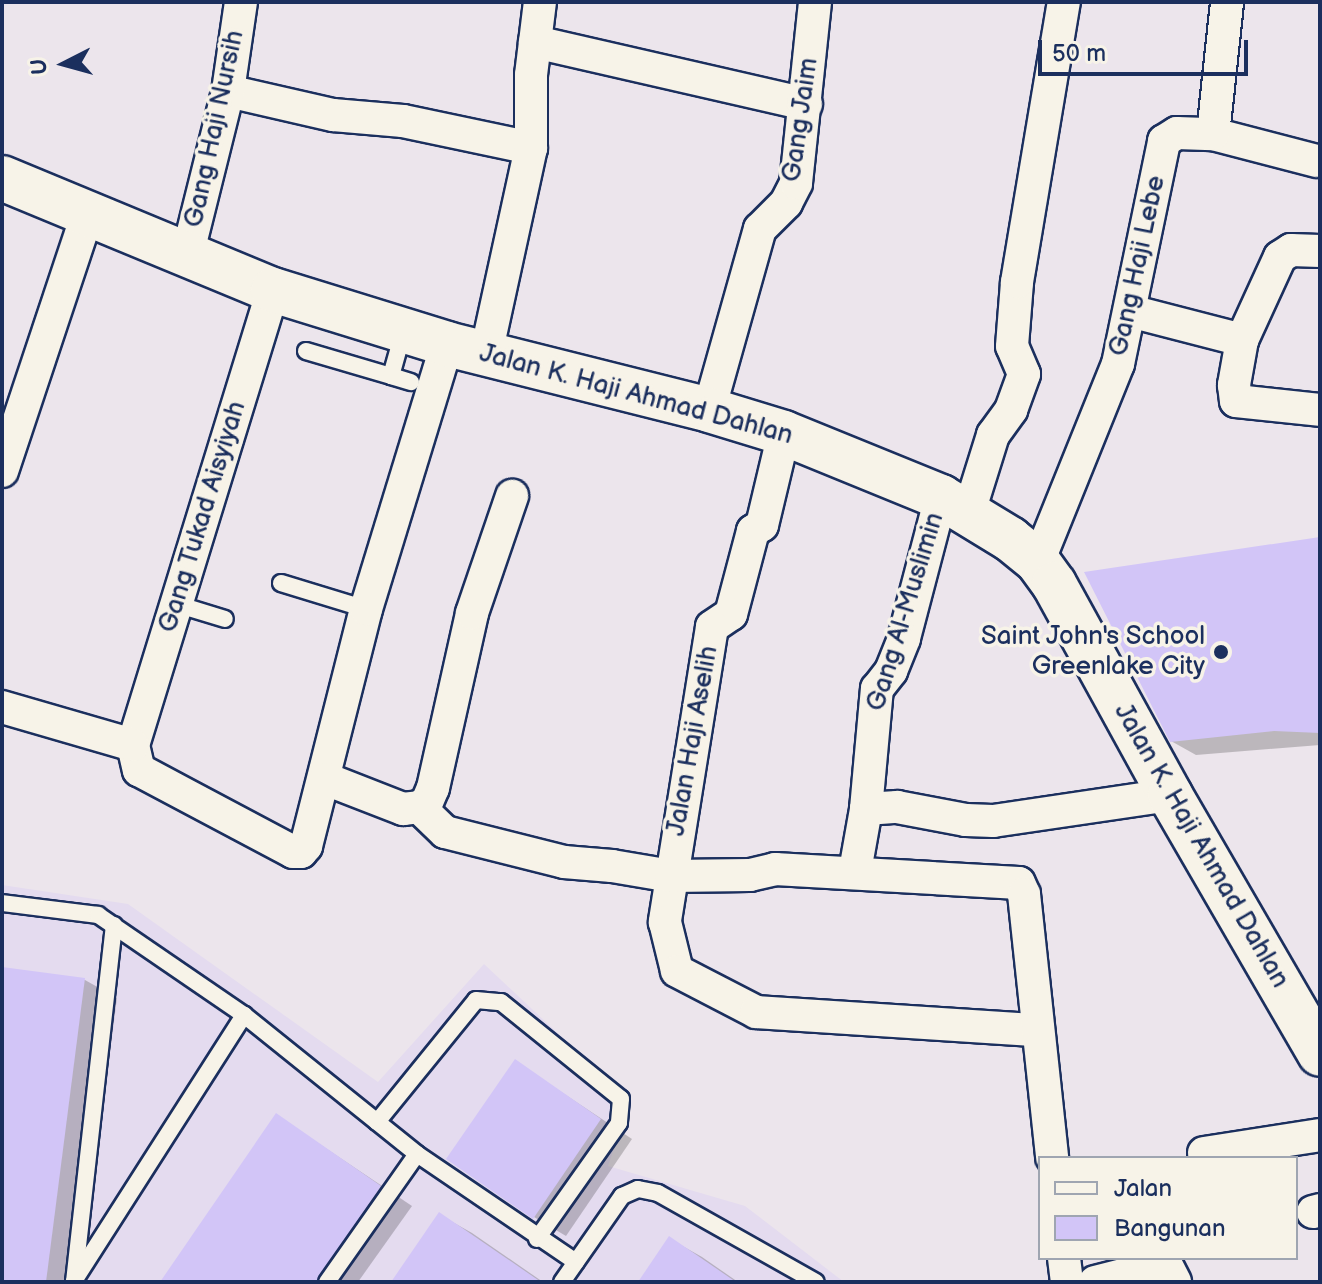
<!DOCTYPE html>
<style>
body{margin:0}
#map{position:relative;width:1322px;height:1284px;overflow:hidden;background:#ece5ec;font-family:"Balsamiq Sans",sans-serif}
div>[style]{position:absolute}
.built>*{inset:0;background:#e4dbef}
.shadow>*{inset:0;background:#0003}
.building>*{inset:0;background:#d2c5f7}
.roads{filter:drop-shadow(2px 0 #1b2f5e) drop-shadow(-2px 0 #1b2f5e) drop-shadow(0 2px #1b2f5e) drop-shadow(0 -2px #1b2f5e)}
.service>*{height:16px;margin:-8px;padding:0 8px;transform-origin:8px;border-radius:8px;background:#f7f3e8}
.minor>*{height:32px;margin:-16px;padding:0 16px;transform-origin:16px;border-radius:16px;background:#f7f3e8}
.secondary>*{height:44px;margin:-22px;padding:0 22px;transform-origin:22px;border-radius:22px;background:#f7f3e8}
.dots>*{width:22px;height:22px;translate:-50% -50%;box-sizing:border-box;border:4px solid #f7f3e8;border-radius:50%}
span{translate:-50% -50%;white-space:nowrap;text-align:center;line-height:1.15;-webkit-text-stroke:7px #f7f3e8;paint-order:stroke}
.street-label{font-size:26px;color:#1b2f5e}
.poi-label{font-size:26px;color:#1b2f5e}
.right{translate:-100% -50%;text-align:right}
.frame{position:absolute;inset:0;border:4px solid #1b2f5e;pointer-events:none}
.legend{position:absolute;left:1038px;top:1156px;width:260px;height:104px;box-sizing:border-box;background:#f7f3e8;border:2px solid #9fa5b1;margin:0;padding:10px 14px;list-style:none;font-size:24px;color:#1b2f5e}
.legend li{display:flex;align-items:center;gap:16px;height:40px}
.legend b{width:40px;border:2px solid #9fa5b1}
.north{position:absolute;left:24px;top:24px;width:80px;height:80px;-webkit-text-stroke:6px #f7f3e8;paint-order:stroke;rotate:264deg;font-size:22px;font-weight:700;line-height:32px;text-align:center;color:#1b2f5e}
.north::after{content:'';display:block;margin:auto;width:28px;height:36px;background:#1b2f5e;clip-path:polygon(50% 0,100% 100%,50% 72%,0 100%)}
.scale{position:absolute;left:1038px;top:40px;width:210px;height:36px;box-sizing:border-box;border:4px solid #1b2f5e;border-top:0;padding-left:10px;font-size:24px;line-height:28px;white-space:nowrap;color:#1b2f5e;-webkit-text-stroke:6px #f7f3e8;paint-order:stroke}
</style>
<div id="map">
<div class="built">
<i style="clip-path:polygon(2px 885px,128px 904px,378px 1082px,484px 964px,630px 1101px,608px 1166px,745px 1206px,844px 1282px,2px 1282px)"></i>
</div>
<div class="shadow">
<i style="clip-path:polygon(1320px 540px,1320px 745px,1196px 755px,1171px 741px)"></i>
<i style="clip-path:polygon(2px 969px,85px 980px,117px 998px,80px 1282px,2px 1282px)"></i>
<i style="clip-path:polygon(516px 1062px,632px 1139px,566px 1236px,534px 1217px)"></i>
<i style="clip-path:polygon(276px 1115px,412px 1206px,358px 1282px,162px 1282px)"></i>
<i style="clip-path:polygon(440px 1215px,472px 1233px,543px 1282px,394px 1282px)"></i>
<i style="clip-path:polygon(670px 1239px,702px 1257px,738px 1282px,640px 1282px)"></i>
</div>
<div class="building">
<i style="clip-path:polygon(1320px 537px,1320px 733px,1274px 731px,1170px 742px,1084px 572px)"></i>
<i style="clip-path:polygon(2px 967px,85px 978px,46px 1282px,2px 1282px)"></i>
<i style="clip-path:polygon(515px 1059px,601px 1119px,533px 1219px,446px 1159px)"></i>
<i style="clip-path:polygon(276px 1113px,381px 1186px,316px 1282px,160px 1282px)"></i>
<i style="clip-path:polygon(439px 1212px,541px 1282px,391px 1282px)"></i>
<i style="clip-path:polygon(669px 1236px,736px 1282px,638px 1282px)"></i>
</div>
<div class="roads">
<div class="service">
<i style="left:306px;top:351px;width:89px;rotate:16.4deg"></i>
<i style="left:391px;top:376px;width:45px;rotate:-74.4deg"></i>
<i style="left:391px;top:376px;width:21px;rotate:17deg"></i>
<i style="left:281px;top:583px;width:89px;rotate:17deg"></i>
<i style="left:176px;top:604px;width:51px;rotate:17deg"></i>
<i style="left:2px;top:903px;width:97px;rotate:7.1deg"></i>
<i style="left:98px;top:915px;width:177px;rotate:34.4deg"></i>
<i style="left:244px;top:1015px;width:222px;rotate:38.8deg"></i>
<i style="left:417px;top:1154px;width:192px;rotate:34.2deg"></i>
<i style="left:114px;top:925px;width:358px;rotate:96.4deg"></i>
<i style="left:74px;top:1281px;width:316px;rotate:-57.4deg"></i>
<i style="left:377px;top:1122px;width:157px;rotate:-50.9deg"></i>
<i style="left:476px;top:1000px;width:25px;rotate:5deg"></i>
<i style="left:501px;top:1002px;width:154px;rotate:38.9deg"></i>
<i style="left:621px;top:1099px;width:24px;rotate:95deg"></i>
<i style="left:619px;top:1123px;width:142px;rotate:125.3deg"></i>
<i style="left:327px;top:1282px;width:156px;rotate:-54.9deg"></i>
<i style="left:562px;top:1282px;width:105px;rotate:-55.1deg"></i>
<i style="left:622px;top:1196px;width:17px;rotate:-24deg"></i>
<i style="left:638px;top:1189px;width:20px;rotate:11deg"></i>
<i style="left:658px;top:1193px;width:181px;rotate:29.4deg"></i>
</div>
<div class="minor">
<i style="left:535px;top:42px;width:278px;rotate:12.9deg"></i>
<i style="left:228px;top:91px;width:108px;rotate:12.9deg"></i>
<i style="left:333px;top:115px;width:70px;rotate:4.9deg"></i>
<i style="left:403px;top:121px;width:131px;rotate:11.9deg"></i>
<i style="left:1213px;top:134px;width:107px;rotate:14.6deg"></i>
<i style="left:187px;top:256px;width:170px;rotate:-76deg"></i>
<i style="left:228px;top:91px;width:90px;rotate:-81.7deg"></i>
<i style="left:273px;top:290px;width:476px;rotate:107.1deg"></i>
<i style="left:133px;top:745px;width:26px;rotate:77deg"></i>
<i style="left:139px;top:770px;width:174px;rotate:28deg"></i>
<i style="left:293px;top:852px;width:8px"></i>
<i style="left:301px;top:852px;width:8px;rotate:-50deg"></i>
<i style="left:306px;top:846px;width:244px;rotate:-75.8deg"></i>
<i style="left:366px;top:609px;width:277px;rotate:-73deg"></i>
<i style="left:1130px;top:311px;width:116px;rotate:14.5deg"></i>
<i style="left:1242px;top:340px;width:91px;rotate:-65.4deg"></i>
<i style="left:1280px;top:257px;width:13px;rotate:-32deg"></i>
<i style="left:1291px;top:250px;width:29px;rotate:2deg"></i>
<i style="left:1242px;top:340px;width:46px;rotate:100.1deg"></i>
<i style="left:1234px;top:385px;width:16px;rotate:83deg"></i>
<i style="left:1236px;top:401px;width:84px;rotate:6.1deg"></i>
<i style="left:486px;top:354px;width:211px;rotate:-77.7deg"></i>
<i style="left:531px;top:148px;width:73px;rotate:-90deg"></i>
<i style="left:531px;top:75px;width:74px;rotate:-83deg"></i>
<i style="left:709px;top:410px;width:188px;rotate:-74.3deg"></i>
<i style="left:760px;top:229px;width:37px;rotate:-45deg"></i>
<i style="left:786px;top:203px;width:22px;rotate:-63deg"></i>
<i style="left:796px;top:183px;width:182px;rotate:-84deg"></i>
<i style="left:784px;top:433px;width:95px;rotate:103.4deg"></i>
<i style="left:762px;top:525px;width:11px;rotate:146deg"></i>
<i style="left:753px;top:531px;width:86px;rotate:104.8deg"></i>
<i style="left:731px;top:614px;width:23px;rotate:146deg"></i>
<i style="left:712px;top:627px;width:299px;rotate:99.1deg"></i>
<i style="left:665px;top:922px;width:50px;rotate:76.2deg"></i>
<i style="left:677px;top:971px;width:89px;rotate:27.4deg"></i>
<i style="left:756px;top:1012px;width:281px;rotate:3.7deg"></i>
<i style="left:2px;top:471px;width:270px;rotate:-71.6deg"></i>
<i style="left:969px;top:512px;width:81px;rotate:-72.7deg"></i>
<i style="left:993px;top:435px;width:31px;rotate:-54deg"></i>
<i style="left:1011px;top:410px;width:38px;rotate:-70deg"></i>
<i style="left:1024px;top:374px;width:30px;rotate:-113deg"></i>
<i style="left:1012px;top:346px;width:64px;rotate:-85.5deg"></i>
<i style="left:1017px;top:282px;width:284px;rotate:-80.5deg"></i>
<i style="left:1038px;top:562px;width:214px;rotate:-68deg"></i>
<i style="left:1118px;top:364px;width:228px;rotate:-78.3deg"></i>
<i style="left:1164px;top:141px;width:15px;rotate:-32deg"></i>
<i style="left:1177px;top:133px;width:36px;rotate:2deg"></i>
<i style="left:1213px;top:134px;width:133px;rotate:-83.9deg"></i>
<i style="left:2px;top:707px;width:136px;rotate:16.2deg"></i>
<i style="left:326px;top:779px;width:83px;rotate:21.3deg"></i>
<i style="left:403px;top:809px;width:16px;rotate:-7deg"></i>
<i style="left:419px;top:807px;width:9px;rotate:-32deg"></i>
<i style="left:427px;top:802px;width:15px;rotate:-67deg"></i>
<i style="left:433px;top:788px;width:179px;rotate:-77.4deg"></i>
<i style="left:472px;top:613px;width:124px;rotate:-71.1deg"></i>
<i style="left:419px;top:807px;width:36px;rotate:44deg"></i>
<i style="left:445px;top:832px;width:123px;rotate:14.1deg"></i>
<i style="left:564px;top:862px;width:48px;rotate:4.8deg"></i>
<i style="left:612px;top:866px;width:60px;rotate:9.6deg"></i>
<i style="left:671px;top:876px;width:79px;rotate:-0.7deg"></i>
<i style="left:750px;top:875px;width:26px;rotate:-13deg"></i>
<i style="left:775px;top:869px;width:244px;rotate:3.3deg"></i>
<i style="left:1019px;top:883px;width:12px;rotate:66deg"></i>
<i style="left:1024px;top:894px;width:265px;rotate:83.9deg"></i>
<i style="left:866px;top:809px;width:31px;rotate:-4deg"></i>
<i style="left:897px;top:807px;width:70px;rotate:10.7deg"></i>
<i style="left:966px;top:820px;width:27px;rotate:2deg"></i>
<i style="left:993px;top:821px;width:179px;rotate:-8.4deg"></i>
<i style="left:855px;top:871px;width:63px;rotate:-79.9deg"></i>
<i style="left:866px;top:809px;width:121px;rotate:-84.8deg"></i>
<i style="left:877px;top:689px;width:23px;rotate:-52deg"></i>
<i style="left:891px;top:671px;width:35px;rotate:-68deg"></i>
<i style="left:904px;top:638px;width:146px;rotate:-75.3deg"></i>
<i style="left:1204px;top:1153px;width:117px;rotate:-8.8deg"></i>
<i style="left:1313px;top:1212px;width:7px;rotate:-16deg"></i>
<i style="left:1064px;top:1258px;width:24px;rotate:83deg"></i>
<i style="left:1095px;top:1282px;width:73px;rotate:-14.2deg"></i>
<i style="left:1166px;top:1264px;width:20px;rotate:63deg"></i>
</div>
<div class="secondary">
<i style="left:2px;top:178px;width:293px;rotate:22.5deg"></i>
<i style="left:273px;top:290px;width:182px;rotate:17.2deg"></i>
<i style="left:447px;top:344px;width:270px;rotate:14.1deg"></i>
<i style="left:709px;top:410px;width:78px;rotate:17deg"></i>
<i style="left:784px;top:433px;width:170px;rotate:22.2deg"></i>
<i style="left:941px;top:497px;width:81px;rotate:31.3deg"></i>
<i style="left:1010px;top:539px;width:36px;rotate:39deg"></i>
<i style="left:1038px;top:562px;width:27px;rotate:54deg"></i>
<i style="left:1054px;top:584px;width:241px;rotate:61.2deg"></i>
<i style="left:1170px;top:795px;width:299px;rotate:59.9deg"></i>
</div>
</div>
<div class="dots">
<i style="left:1221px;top:652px;background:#1b2f5e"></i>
</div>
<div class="street-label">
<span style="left:801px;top:120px;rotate:-82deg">Gang Jaim</span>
<span style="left:215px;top:129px;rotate:-78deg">Gang Haji Nursih</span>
<span style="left:1138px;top:266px;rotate:-78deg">Gang Haji Lebe</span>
<span style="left:636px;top:395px;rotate:15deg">Jalan K. Haji Ahmad Dahlan</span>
<span style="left:203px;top:517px;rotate:-73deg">Gang Tukad Aisyiyah</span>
<span style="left:906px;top:612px;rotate:-73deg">Gang Al-Muslimin</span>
<span style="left:693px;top:741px;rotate:-80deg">Jalan Haji Aselih</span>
<span style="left:1201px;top:846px;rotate:60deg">Jalan K. Haji Ahmad Dahlan</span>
</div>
<div class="poi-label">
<span class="right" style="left:1205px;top:652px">Saint John's School<br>Greenlake City</span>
</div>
<div class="frame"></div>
<ul class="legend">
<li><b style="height:10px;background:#f7f3e8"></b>Jalan</li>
<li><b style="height:22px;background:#d2c5f7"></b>Bangunan</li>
</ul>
<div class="north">U</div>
<div class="scale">50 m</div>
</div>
